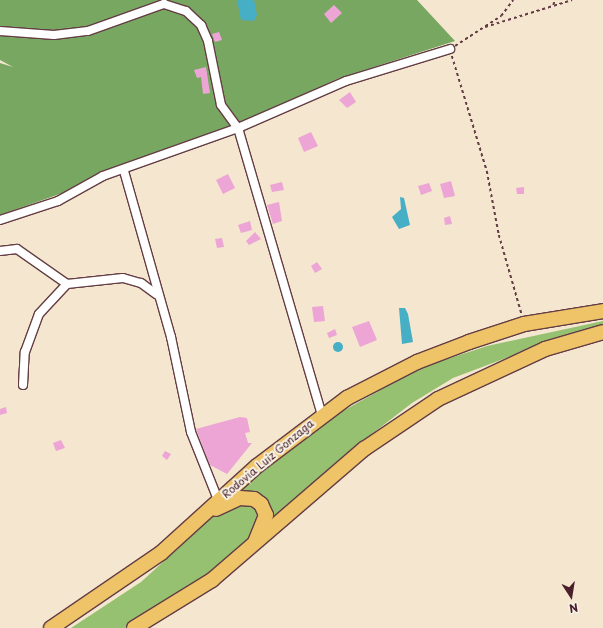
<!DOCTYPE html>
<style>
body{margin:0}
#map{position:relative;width:603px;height:628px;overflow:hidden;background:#f4e6cf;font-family:"Playpen Sans",sans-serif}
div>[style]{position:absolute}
.green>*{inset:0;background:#95c170}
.forest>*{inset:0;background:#78a762}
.water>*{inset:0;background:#46aec5}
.round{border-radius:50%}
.building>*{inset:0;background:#eda5d5}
.path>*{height:1.5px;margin-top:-0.75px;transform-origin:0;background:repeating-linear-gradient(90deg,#643d44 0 3px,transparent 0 6px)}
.roads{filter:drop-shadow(1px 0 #643d44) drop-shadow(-1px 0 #643d44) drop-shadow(0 1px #643d44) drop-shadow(0 -1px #643d44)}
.street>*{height:8px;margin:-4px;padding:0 4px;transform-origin:4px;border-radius:4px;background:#fff}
.highway>*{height:14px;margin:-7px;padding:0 7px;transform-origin:7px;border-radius:7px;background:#efc469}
span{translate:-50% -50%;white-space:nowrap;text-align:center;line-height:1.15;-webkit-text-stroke:4px #f7f3e8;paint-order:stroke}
.street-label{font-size:11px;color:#4a1f2b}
.north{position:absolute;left:551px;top:576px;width:40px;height:40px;-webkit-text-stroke:3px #f7f3e8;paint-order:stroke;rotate:168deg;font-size:11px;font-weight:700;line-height:16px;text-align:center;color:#4a1f2b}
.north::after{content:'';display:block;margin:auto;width:14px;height:18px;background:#4a1f2b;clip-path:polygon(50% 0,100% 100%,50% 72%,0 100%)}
</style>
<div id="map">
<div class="green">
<i style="clip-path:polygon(603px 321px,603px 329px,546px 343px,453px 378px,412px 403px,351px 450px,272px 524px,270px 504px,263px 496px,240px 490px,316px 426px,420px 368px,487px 346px)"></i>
<i style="clip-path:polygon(236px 504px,249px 504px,260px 513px,245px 550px,149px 616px,125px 628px,71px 628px,141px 582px,220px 510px)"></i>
</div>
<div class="forest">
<i style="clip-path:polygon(0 0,417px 0,455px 41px,337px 79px,261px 115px,91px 183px,0 215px,0 63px,13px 67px,0 60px)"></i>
</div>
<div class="water">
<i style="clip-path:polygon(237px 0,254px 0,257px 15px,254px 21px,241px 20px)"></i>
<i style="clip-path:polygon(400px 197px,404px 198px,410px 225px,399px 229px,392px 217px,401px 209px)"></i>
<i style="clip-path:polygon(399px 308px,405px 308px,408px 314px,413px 342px,402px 344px)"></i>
<i class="round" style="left:333px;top:342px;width:10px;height:10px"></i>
</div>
<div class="building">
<i style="clip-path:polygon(334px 5px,342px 13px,331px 23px,324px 14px)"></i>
<i style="clip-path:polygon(219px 32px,222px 40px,215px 42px,212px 34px)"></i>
<i style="clip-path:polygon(206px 67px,210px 93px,203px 94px,201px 77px,197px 78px,194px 70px)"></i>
<i style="clip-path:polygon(350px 92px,356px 102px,347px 108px,339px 100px)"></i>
<i style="clip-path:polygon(311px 132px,318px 146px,304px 152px,298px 138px)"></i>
<i style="clip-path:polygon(228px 174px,235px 188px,223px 194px,216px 180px)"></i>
<i style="clip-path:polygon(451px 181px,455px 196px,444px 198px,440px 184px)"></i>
<i style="clip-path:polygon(282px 182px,284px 190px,272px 192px,270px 185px)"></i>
<i style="clip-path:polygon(429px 183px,432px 191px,421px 195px,418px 186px)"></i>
<i style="clip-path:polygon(524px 187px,524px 194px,517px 194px,516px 188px)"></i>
<i style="clip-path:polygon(279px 202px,282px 221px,273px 224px,267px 205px)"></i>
<i style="clip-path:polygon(450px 216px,452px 224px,445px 225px,444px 218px)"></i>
<i style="clip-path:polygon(250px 221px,252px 230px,241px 233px,238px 225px)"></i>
<i style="clip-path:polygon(255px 232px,261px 239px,249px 245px,246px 241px)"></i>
<i style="clip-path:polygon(222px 238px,224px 247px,217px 248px,215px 239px)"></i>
<i style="clip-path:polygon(317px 262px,322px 269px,315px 273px,311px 266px)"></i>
<i style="clip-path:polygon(323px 306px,325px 321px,314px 322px,312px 307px)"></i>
<i style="clip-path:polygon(369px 321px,377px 340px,360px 347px,352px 327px)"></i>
<i style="clip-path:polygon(335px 329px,337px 335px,329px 338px,327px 333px)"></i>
<i style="clip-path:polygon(6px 407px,7px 413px,0 415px,0 409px)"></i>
<i style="clip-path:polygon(240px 417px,247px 418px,250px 432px,245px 433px,248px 443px,252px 443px,227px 474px,210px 465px,196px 429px)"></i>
<i style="clip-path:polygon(61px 440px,65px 448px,56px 451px,53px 443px)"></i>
<i style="clip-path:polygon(165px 451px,171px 454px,167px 460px,162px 456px)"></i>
</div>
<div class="path">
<i style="left:553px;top:5px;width:5px;rotate:-68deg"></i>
<i style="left:485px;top:27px;width:91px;rotate:-17.2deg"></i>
<i style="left:455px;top:46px;width:55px;rotate:-33.1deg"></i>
<i style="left:501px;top:16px;width:20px;rotate:-53deg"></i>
<i style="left:452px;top:56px;width:120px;rotate:73.1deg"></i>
<i style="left:487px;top:171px;width:65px;rotate:79.4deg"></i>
<i style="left:499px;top:235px;width:83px;rotate:74deg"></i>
</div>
<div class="roads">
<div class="street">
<i style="left:0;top:31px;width:54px;rotate:4.2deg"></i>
<i style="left:54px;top:35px;width:34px;rotate:-7deg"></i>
<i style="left:88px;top:31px;width:81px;rotate:-19.6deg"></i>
<i style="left:164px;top:4px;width:23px;rotate:18deg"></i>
<i style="left:186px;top:11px;width:21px;rotate:43deg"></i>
<i style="left:201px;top:25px;width:17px;rotate:66deg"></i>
<i style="left:208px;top:41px;width:65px;rotate:78.5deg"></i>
<i style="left:221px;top:105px;width:29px;rotate:54deg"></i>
<i style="left:238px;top:128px;width:299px;rotate:73.7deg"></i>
<i style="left:124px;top:171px;width:173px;rotate:74.2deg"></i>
<i style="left:171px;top:337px;width:97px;rotate:78.1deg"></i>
<i style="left:191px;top:432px;width:73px;rotate:68.3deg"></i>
<i style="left:0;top:220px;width:61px;rotate:-18.1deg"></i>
<i style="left:58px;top:201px;width:51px;rotate:-29.1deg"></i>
<i style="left:103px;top:176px;width:143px;rotate:-19.6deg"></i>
<i style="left:238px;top:128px;width:118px;rotate:-23.5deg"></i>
<i style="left:346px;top:81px;width:109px;rotate:-17.1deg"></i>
<i style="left:0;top:251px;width:17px;rotate:-7deg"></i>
<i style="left:17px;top:249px;width:61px;rotate:35deg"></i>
<i style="left:67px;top:284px;width:56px;rotate:-6.1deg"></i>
<i style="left:123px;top:278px;width:19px;rotate:16deg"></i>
<i style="left:141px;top:283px;width:19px;rotate:36deg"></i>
<i style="left:23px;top:385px;width:33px;rotate:-87deg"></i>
<i style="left:25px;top:352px;width:40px;rotate:-69.8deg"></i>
<i style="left:39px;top:314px;width:41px;rotate:-47deg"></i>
</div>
<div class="highway">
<i style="left:216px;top:509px;width:26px;rotate:-25deg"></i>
<i style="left:240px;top:498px;width:14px;rotate:4deg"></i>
<i style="left:254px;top:499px;width:9px;rotate:36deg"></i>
<i style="left:261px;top:504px;width:12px;rotate:66deg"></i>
<i style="left:266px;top:515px;width:29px;rotate:112deg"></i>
<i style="left:51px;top:628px;width:133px;rotate:-34.3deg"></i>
<i style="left:161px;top:553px;width:130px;rotate:-42.2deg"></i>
<i style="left:257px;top:466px;width:113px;rotate:-37.1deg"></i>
<i style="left:347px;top:398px;width:79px;rotate:-27.2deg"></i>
<i style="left:417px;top:362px;width:56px;rotate:-21deg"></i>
<i style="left:469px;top:342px;width:58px;rotate:-18.1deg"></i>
<i style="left:524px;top:324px;width:80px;rotate:-9.3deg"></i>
<i style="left:134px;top:628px;width:92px;rotate:-31.6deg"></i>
<i style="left:212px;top:580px;width:201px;rotate:-40.8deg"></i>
<i style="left:364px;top:449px;width:89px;rotate:-34deg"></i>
<i style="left:438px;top:399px;width:118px;rotate:-25deg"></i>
<i style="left:545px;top:349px;width:60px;rotate:-16.3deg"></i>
</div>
</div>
<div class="street-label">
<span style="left:268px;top:459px;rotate:-40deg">Rodovia Luiz Gonzaga</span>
</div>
<div class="north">N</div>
</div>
